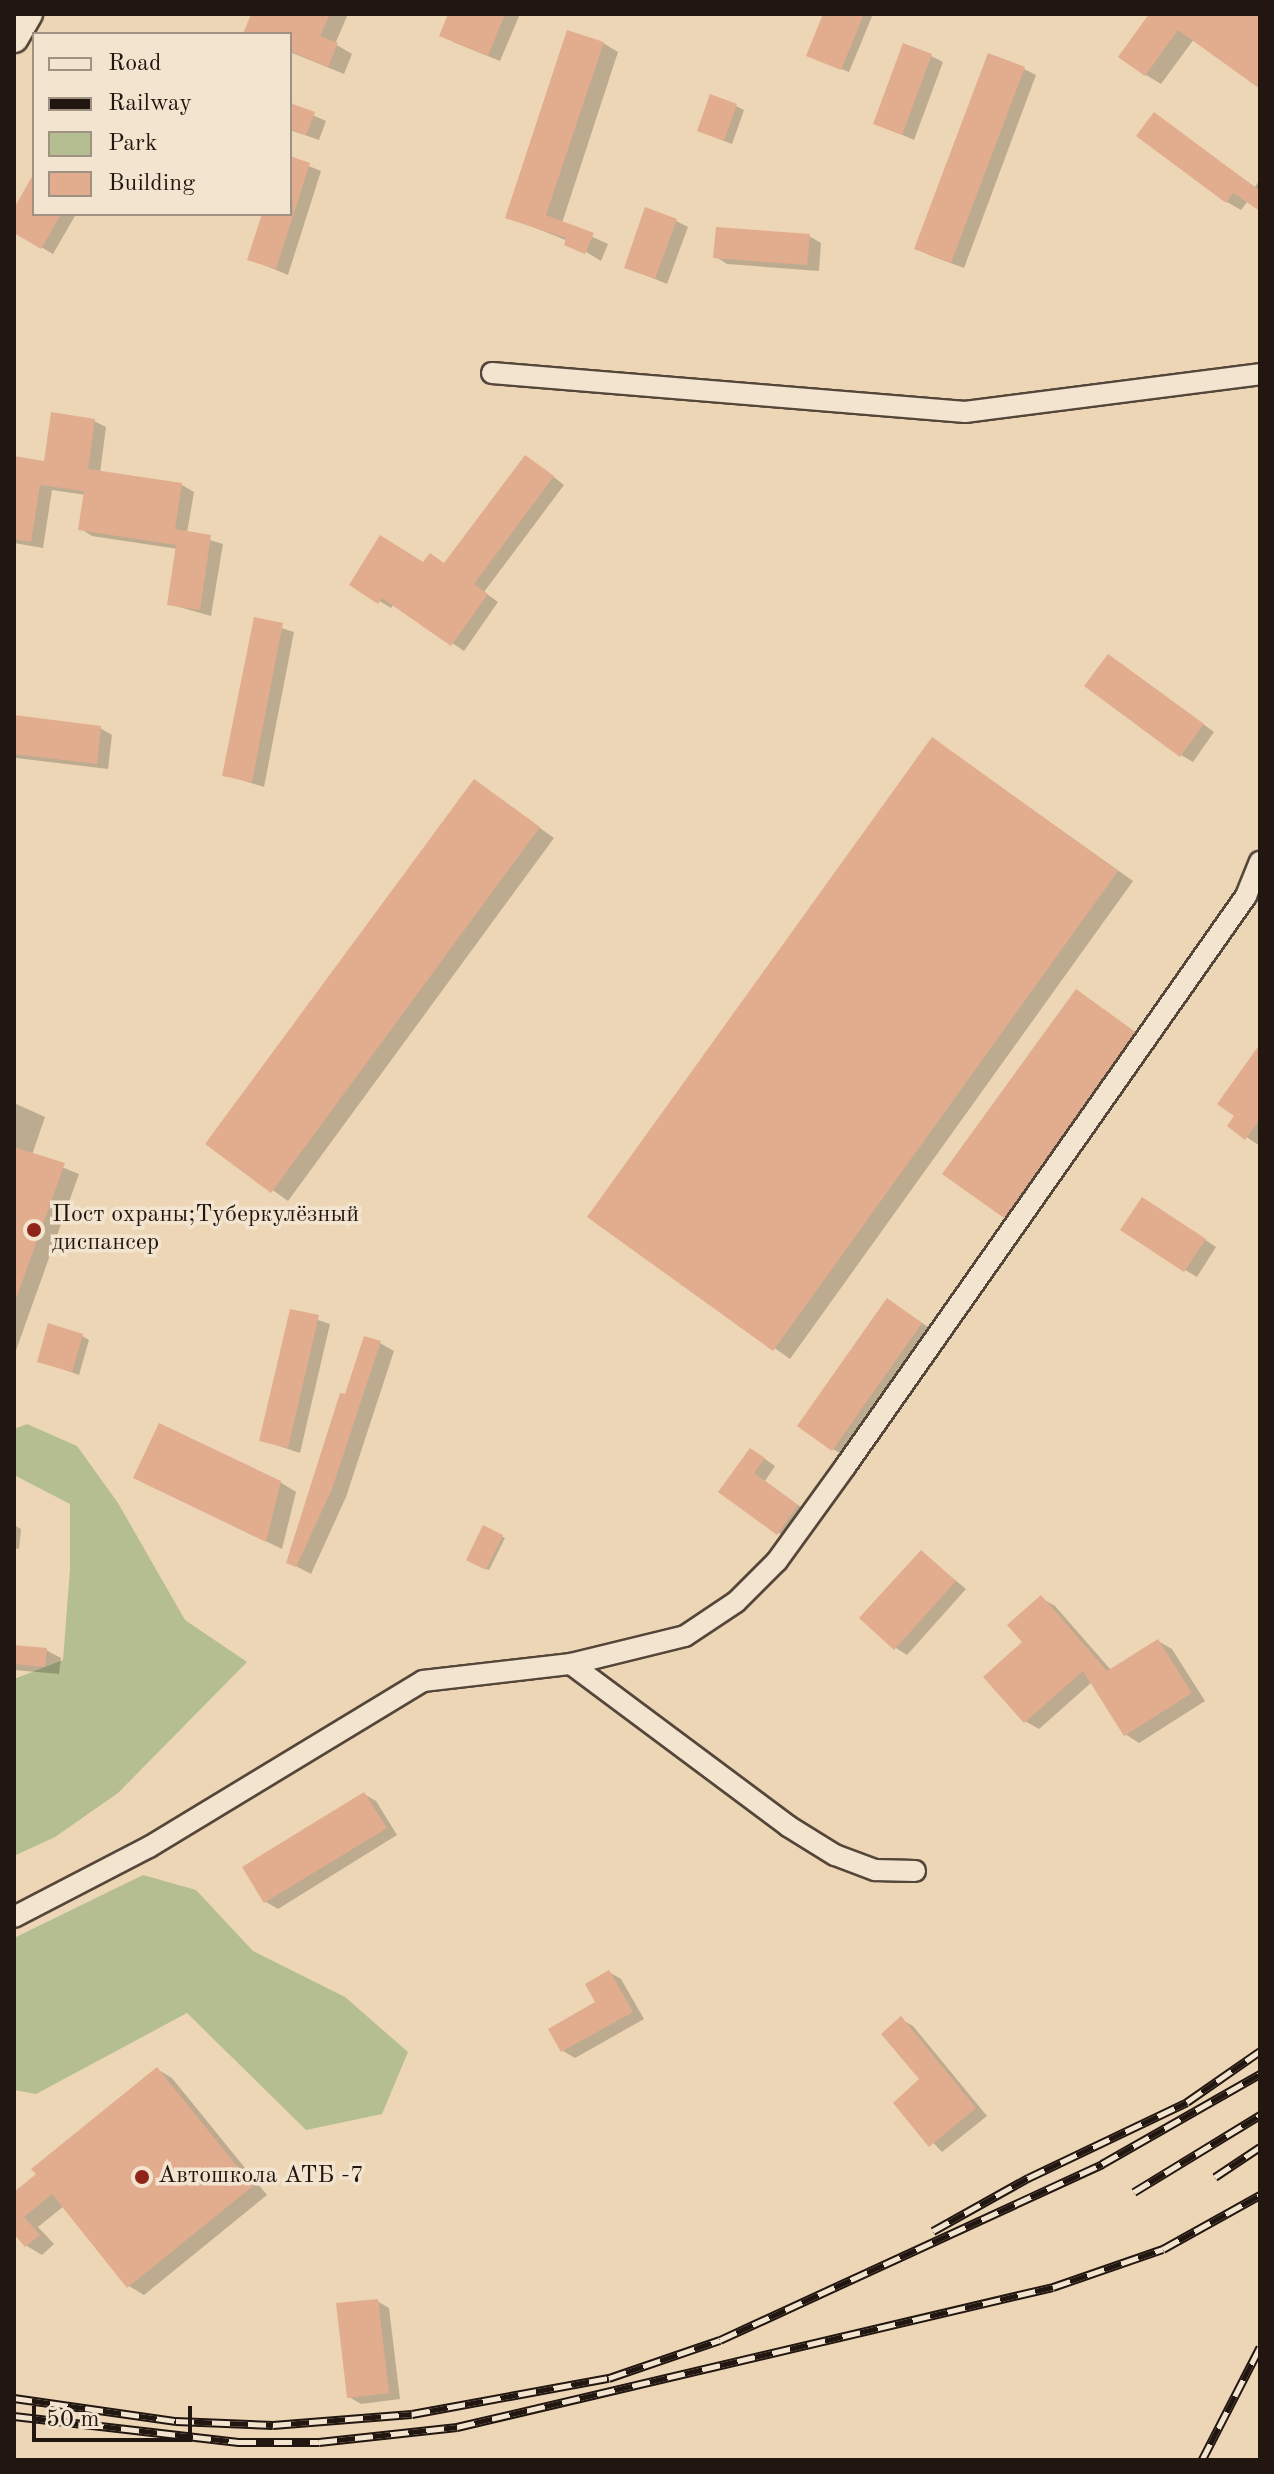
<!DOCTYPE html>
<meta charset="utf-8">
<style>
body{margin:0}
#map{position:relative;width:1274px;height:2474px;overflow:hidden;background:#edd6b5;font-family:"Old Standard TT",serif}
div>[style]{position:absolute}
.green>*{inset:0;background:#b5be90}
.shadow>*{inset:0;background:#0003}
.building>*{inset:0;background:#e2ac8f}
.roads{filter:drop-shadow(2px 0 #55463a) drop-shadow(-2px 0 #55463a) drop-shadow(0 2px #55463a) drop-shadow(0 -2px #55463a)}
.minor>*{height:20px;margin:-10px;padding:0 10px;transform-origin:10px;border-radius:10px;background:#f3e4cf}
.secondary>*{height:28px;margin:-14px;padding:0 14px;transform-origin:14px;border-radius:14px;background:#f3e4cf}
.rail>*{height:9px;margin-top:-4.5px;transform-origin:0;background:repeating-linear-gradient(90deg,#f3e4cf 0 18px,#221611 0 36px);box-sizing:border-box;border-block:2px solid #221611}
.dots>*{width:22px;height:22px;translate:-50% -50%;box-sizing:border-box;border:4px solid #f3e4cf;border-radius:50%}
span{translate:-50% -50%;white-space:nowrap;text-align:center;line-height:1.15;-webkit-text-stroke:7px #f3e4cf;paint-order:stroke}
.poi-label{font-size:24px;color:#221611}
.left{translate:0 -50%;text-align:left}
.frame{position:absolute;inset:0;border:16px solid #221611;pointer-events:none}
.legend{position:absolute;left:32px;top:32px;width:260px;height:184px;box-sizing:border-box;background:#f3e4cf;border:2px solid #9f9283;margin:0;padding:10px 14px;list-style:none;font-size:24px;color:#221611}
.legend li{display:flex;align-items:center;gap:16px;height:40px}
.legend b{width:40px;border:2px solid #9f9283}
.scale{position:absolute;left:32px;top:2406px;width:160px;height:36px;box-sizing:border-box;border:4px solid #221611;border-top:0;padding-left:10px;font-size:24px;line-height:28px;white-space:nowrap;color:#221611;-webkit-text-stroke:6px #f3e4cf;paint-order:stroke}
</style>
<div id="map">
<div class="green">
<i style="clip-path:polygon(27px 1424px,77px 1446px,118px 1503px,185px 1620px,247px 1662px,118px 1793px,55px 1837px,14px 1856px,14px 1679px,63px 1660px,70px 1569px,70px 1504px,14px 1475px,14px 1429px)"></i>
<i style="clip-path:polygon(143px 1875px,196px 1890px,253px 1951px,345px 1997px,408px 2052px,382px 2114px,306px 2130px,187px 2013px,36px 2094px,14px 2090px,14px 1938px)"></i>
</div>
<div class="shadow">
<i style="clip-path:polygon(254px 14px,348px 14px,335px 44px,352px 54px,344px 74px,290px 52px,290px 34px,251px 34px)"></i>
<i style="clip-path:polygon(450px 14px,520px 14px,500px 61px,453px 42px)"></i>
<i style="clip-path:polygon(825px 14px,873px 14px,849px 72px,816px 59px)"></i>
<i style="clip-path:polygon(1151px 14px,1260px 14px,1260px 87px,1194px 39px,1161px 84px,1146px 75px)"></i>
<i style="clip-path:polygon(603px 43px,618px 52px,562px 223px,608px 244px,601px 261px,568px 241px,508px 217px)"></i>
<i style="clip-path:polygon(931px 56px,943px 62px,914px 140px,875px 123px)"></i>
<i style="clip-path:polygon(1024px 69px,1036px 75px,964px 268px,929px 255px,917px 248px)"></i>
<i style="clip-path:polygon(290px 105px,326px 121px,319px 140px,290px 130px)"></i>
<i style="clip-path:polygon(736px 106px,744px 110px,732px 144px,699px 131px)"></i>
<i style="clip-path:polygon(1154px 115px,1255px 187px,1260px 179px,1260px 209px,1248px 201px,1241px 210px,1227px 202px)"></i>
<i style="clip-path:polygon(294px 160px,321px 171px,288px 275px,250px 259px,264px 214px,290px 214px)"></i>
<i style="clip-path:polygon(34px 177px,34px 214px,76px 214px,53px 254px,14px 231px,14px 212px)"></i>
<i style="clip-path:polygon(676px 221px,688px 227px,667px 284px,626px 267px)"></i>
<i style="clip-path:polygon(809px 236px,821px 243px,819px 271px,727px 264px,716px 257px)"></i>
<i style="clip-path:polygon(94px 421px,106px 427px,100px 473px,182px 485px,194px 492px,187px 533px,223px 544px,211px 616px,169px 604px,178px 549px,92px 536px,81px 529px,86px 495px,52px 490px,43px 548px,14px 543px,14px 459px,45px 464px)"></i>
<i style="clip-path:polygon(537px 464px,564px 485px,484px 592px,498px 602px,464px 651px,394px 604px,391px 608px,351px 584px,424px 565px,445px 565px)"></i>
<i style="clip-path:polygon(256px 620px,294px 632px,264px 787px,225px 775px)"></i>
<i style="clip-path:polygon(1120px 663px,1214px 732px,1193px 762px,1181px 755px)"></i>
<i style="clip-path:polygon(14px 717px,100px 728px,112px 735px,108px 769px,16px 758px)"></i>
<i style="clip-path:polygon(933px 739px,1133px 881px,790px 1359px,590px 1217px)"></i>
<i style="clip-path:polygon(474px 781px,554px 838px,288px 1201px,208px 1144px)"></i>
<i style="clip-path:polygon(1092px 1001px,1149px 1042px,1020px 1226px,1005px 1217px)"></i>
<i style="clip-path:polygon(1260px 1048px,1260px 1146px,1230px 1126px)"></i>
<i style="clip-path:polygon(14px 1103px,45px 1117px,32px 1155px,79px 1174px,14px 1356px)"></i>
<i style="clip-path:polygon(1154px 1206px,1216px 1247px,1197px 1277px,1185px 1270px)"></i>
<i style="clip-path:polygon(888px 1300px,937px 1333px,848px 1458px,833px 1449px)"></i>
<i style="clip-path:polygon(291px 1311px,330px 1324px,300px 1453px,261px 1440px)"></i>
<i style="clip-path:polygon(82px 1336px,89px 1340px,79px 1375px,40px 1361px)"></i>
<i style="clip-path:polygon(380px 1343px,394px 1351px,346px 1497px,311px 1574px,288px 1562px,346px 1397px)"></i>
<i style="clip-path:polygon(762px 1457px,775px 1466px,765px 1481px,809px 1513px,789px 1540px,721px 1491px)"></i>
<i style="clip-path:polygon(135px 1478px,280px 1482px,296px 1492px,282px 1549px)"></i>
<i style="clip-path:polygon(14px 1525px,21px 1529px,19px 1549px,14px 1548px)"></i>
<i style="clip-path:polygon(484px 1528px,505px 1538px,489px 1570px,468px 1559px)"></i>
<i style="clip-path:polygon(921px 1552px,966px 1589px,907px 1655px,896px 1648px)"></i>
<i style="clip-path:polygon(1041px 1598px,1055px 1606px,1111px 1670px,1158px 1641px,1172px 1649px,1205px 1701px,1139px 1743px,1125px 1734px,1092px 1682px,1039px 1729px,1025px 1721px)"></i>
<i style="clip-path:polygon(14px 1647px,46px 1650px,61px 1658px,59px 1674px,14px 1670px)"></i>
<i style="clip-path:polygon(364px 1794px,376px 1801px,397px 1835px,278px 1909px,266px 1902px,245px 1868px)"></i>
<i style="clip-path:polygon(609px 1972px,621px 1979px,644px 2019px,575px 2058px,563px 2051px,598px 2003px)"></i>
<i style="clip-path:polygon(901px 2019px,913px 2026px,987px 2116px,942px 2152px,896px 2103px,922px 2080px)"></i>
<i style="clip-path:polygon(157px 2069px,172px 2078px,267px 2195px,144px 2295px,129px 2286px,64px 2206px,38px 2227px,54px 2244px,42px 2255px,27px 2246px,14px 2231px,14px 2195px)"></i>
<i style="clip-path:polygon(377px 2301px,389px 2308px,400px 2399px,361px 2404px,349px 2397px)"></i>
</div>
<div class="building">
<i style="clip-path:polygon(251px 14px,330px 14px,320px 36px,338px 43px,328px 67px,290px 51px,290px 34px,243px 34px)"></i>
<i style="clip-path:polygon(448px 14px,505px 14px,488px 56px,439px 36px)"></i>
<i style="clip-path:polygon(823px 14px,864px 14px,841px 70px,806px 56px)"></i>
<i style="clip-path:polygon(1149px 14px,1260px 14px,1260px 89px,1178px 30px,1145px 76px,1118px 57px)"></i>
<i style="clip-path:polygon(567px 30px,604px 42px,546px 215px,594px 233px,585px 254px,564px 245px,566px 238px,505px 218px)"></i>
<i style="clip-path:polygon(903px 43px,932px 54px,902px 135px,873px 124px)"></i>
<i style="clip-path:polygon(988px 53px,1025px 67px,951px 263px,914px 249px)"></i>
<i style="clip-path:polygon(710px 94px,737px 104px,724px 141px,697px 131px)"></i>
<i style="clip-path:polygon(290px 103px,315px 112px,306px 135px,290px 129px)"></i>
<i style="clip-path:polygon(1154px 112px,1260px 191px,1260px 211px,1233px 193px,1226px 203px,1136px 136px)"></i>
<i style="clip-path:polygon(290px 156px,310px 163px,276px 269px,247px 260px,262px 214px,293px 214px)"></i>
<i style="clip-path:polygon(34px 173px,34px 214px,61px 214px,41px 249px,14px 233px,14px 208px)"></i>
<i style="clip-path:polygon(645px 207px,677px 219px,655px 279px,624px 268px)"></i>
<i style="clip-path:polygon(716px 227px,810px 234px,807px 265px,713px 258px)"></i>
<i style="clip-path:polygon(51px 412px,95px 419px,88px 469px,182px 483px,175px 529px,211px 535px,200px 610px,167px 605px,176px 545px,78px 530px,84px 491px,40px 485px,31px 542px,14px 539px,14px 456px,44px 461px)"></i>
<i style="clip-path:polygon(525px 455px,554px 476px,474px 584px,488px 594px,451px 646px,382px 598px,378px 604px,349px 585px,380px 535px,423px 562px,430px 553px,444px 563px)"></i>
<i style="clip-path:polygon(254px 617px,283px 623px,252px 782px,222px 776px)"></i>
<i style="clip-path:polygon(1108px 654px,1204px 724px,1180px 757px,1084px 686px)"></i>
<i style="clip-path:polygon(14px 715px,101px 726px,97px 764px,14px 754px)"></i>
<i style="clip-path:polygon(932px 737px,1118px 871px,773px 1351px,587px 1217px)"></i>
<i style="clip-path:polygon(474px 779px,540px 827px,271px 1193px,205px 1144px)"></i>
<i style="clip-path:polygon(1076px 989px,1135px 1032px,1004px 1218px,942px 1174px)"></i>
<i style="clip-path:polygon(1260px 1044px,1260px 1119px,1245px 1140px,1227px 1126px,1234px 1116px,1217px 1104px)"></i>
<i style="clip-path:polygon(14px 1147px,65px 1163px,16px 1299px,14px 1299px)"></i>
<i style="clip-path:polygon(1142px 1197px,1206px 1239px,1184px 1272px,1120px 1230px)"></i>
<i style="clip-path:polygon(887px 1298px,922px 1323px,832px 1451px,797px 1426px)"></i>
<i style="clip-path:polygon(290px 1309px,319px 1315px,288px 1448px,259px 1441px)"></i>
<i style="clip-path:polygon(48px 1323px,83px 1334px,72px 1372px,37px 1362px)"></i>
<i style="clip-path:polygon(364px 1336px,381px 1341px,332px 1489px,296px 1567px,286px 1563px,340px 1393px,345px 1394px)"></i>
<i style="clip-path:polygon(159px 1423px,281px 1481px,266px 1542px,133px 1478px)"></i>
<i style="clip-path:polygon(750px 1448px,765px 1458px,754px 1473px,798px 1505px,777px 1535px,718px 1492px)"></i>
<i style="clip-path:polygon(483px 1525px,503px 1535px,486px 1570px,466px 1560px)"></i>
<i style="clip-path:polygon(921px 1550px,956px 1581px,894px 1650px,859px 1618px)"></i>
<i style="clip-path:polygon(1041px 1595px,1107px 1671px,1158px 1639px,1192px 1693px,1124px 1736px,1083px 1671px,1024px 1723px,983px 1677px,1022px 1642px,1007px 1625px)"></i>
<i style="clip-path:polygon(14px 1645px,47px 1648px,45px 1667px,14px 1664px)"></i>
<i style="clip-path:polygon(364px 1792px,387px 1828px,264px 1903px,242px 1867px)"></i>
<i style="clip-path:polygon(609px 1970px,633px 2012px,561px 2052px,548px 2029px,595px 2002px,585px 1984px)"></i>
<i style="clip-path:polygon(901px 2016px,976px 2108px,929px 2147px,893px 2103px,919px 2079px,881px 2034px)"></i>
<i style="clip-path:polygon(157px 2067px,253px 2186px,127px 2288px,52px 2194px,24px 2217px,40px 2235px,25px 2247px,14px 2234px,14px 2192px,36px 2174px,31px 2169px)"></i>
<i style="clip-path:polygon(378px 2299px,389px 2393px,347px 2398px,336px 2303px)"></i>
</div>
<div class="roads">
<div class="minor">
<i style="left:492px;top:373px;width:475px;rotate:4.7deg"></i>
<i style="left:965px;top:412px;width:297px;rotate:-7.3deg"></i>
<i style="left:571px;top:1664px;width:271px;rotate:36.7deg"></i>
<i style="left:788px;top:1826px;width:55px;rotate:31.7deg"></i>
<i style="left:835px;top:1855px;width:43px;rotate:20.6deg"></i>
<i style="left:875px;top:1870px;width:40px;rotate:1.4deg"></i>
<i style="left:14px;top:1917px;width:152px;rotate:-27.4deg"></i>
<i style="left:149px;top:1847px;width:320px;rotate:-31.2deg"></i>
<i style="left:423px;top:1681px;width:149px;rotate:-6.6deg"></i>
<i style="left:571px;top:1664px;width:117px;rotate:-13.8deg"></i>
<i style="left:685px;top:1636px;width:61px;rotate:-33.7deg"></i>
<i style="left:736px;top:1602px;width:58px;rotate:-45deg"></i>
<i style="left:777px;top:1561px;width:116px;rotate:-54.1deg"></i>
<i style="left:845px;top:1467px;width:698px;rotate:-54.92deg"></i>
<i style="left:1246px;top:896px;width:37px;rotate:-68deg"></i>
</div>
<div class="secondary">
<i style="left:14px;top:38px;width:28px;rotate:-60deg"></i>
</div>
</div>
<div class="rail">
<i style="left:1215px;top:2177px;width:54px;rotate:-33.7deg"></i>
<i style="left:1134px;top:2192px;width:148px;rotate:-31.4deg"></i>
<i style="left:933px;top:2231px;width:109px;rotate:-29.2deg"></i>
<i style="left:1028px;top:2178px;width:176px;rotate:-25.5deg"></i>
<i style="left:1187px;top:2102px;width:89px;rotate:-34.9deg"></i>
<i style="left:14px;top:2398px;width:164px;rotate:8.1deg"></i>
<i style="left:176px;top:2421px;width:97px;rotate:2.4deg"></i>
<i style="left:273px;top:2425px;width:139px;rotate:-4.5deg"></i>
<i style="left:412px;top:2414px;width:200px;rotate:-10.4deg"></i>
<i style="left:609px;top:2378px;width:117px;rotate:-18.9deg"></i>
<i style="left:720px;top:2340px;width:421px;rotate:-24.7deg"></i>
<i style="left:1102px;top:2164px;width:182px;rotate:-29.7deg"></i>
<i style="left:14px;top:2416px;width:226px;rotate:6.6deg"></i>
<i style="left:238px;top:2442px;width:81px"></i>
<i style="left:319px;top:2442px;width:139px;rotate:-6.2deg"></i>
<i style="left:457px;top:2427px;width:612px;rotate:-13.22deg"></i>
<i style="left:1053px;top:2287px;width:116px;rotate:-19.1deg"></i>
<i style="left:1163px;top:2249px;width:111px;rotate:-29.1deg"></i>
<i style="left:1202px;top:2460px;width:127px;rotate:-62.8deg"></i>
</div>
<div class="dots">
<i style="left:34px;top:1230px;background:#8f2418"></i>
<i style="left:142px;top:2177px;background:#8f2418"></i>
</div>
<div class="poi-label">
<span class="left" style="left:52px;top:1230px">Пост охраны;Туберкулёзный<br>диспансер</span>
<span class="left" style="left:158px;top:2177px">Автошкола АТБ -7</span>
</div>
<div class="frame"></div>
<ul class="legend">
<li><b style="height:10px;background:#f3e4cf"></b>Road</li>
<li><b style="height:10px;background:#221611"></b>Railway</li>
<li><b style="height:22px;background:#b5be90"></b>Park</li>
<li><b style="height:22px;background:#e2ac8f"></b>Building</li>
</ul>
<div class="scale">50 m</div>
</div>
